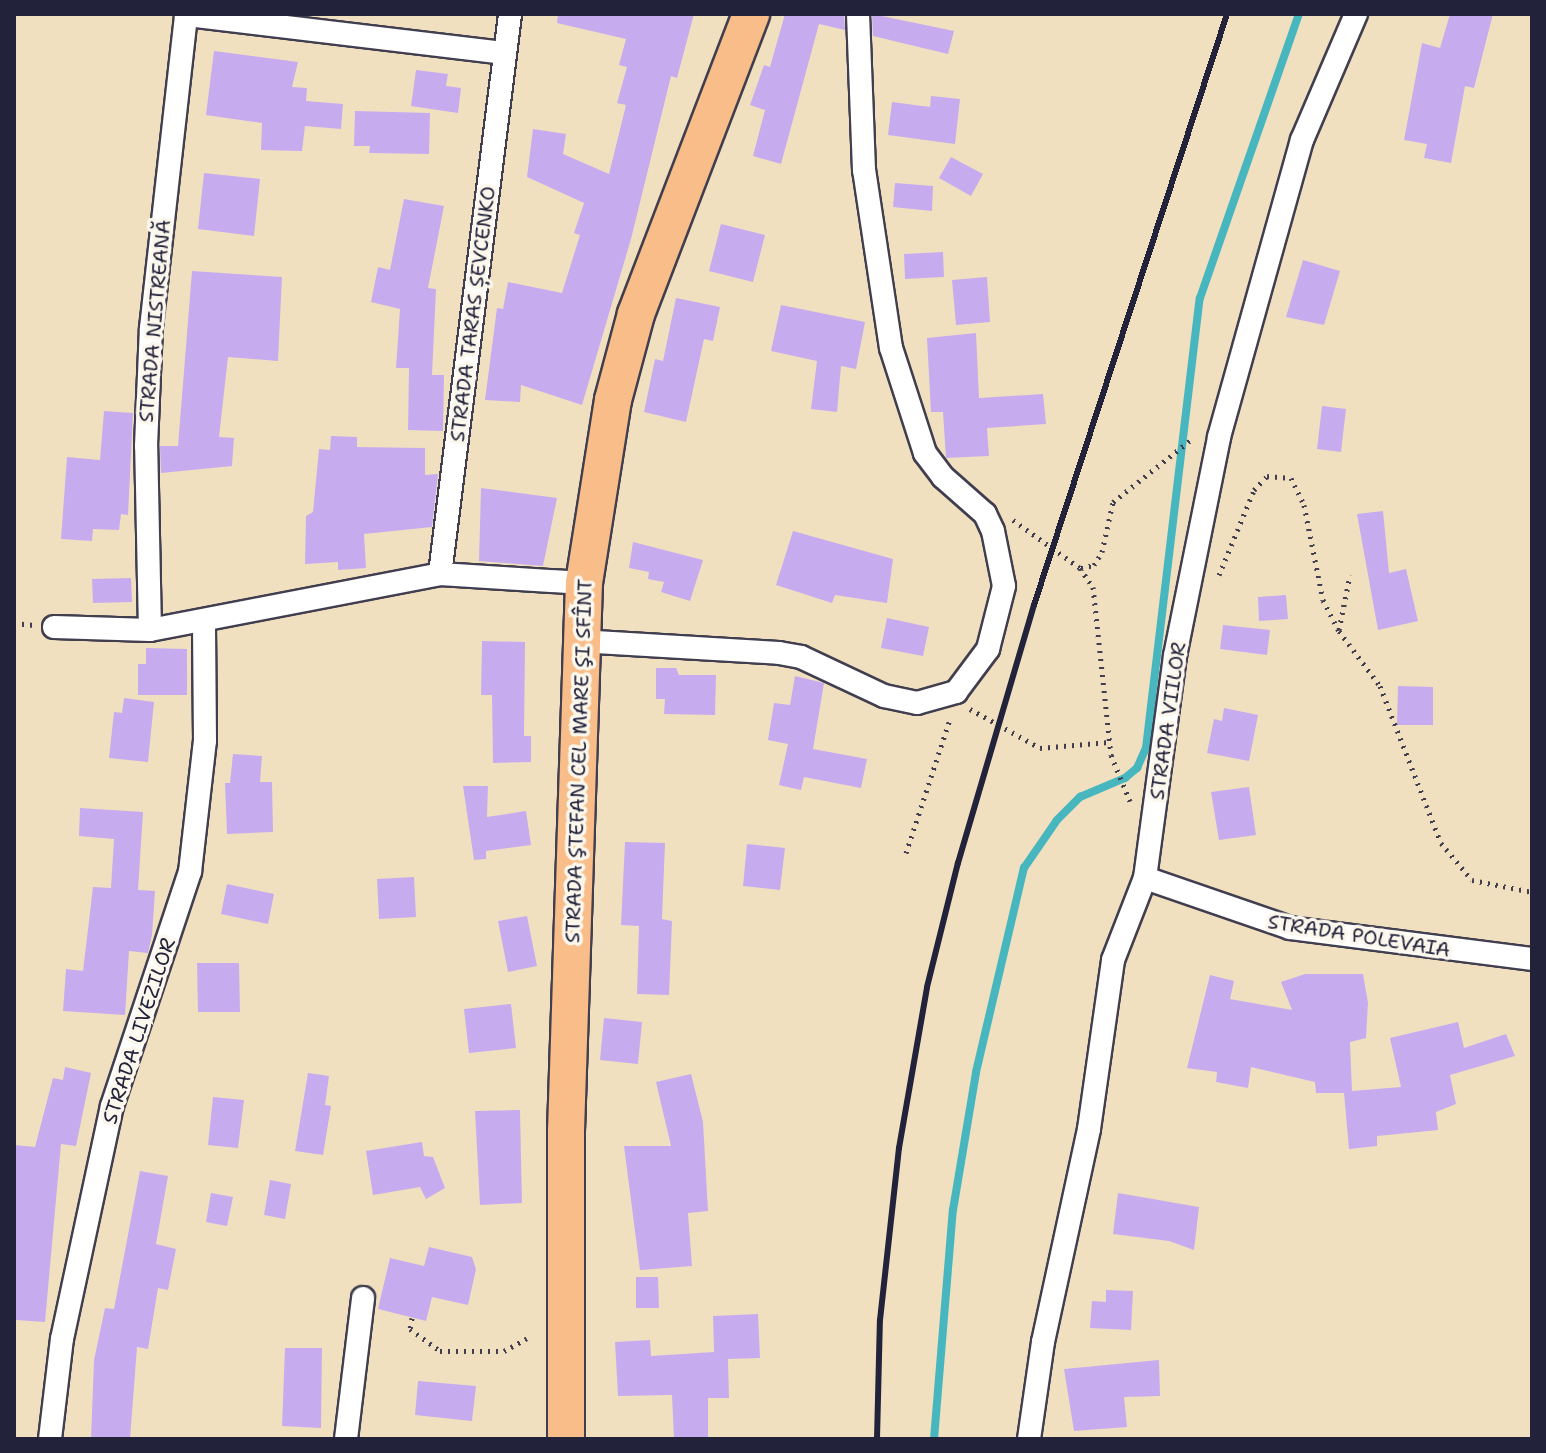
<!DOCTYPE html>
<meta charset="utf-8">
<style>
body{margin:0}
#map{position:relative;width:1546px;height:1453px;overflow:hidden;background:#f1e0c0;font-family:"Shantell Sans",sans-serif}
div>[style]{position:absolute}
.stream>*{height:8px;margin:-4px;padding:0 4px;transform-origin:4px;border-radius:4px;background:#47b6be}
.building>*{inset:0;background:#c6acef}
.path>*{height:5px;margin-top:-2.5px;transform-origin:0;background:repeating-linear-gradient(90deg,#413e4f 0 2px,transparent 0 8px)}
.roads{filter:drop-shadow(2px 0 #413e4f) drop-shadow(-2px 0 #413e4f) drop-shadow(0 2px #413e4f) drop-shadow(0 -2px #413e4f)}
.minor>*{height:22px;margin:-11px;padding:0 11px;transform-origin:11px;border-radius:11px;background:#fff}
.primary>*{height:36px;margin:-18px;padding:0 18px;transform-origin:18px;border-radius:18px;background:#f8bd88}
.rail>*{height:6px;margin:-3px;padding:0 3px;transform-origin:3px;border-radius:3px;background:#22223b}
span{translate:-50% -50%;white-space:nowrap;text-align:center;line-height:1.15;-webkit-text-stroke:7px #fbf7ec;paint-order:stroke}
.street-label{font-size:20px;color:#22223b}
.frame{position:absolute;inset:0;border:16px solid #22223b;pointer-events:none}
</style>
<div id="map">
<div class="stream">
<i style="left:934px;top:1439px;width:230px;rotate:-85.3deg"></i>
<i style="left:953px;top:1210px;width:140px;rotate:-80.5deg"></i>
<i style="left:976px;top:1072px;width:210px;rotate:-76.8deg"></i>
<i style="left:1024px;top:868px;width:58px;rotate:-55.5deg"></i>
<i style="left:1057px;top:820px;width:33px;rotate:-45deg"></i>
<i style="left:1080px;top:797px;width:49px;rotate:-22.9deg"></i>
<i style="left:1125px;top:778px;width:16px;rotate:-40deg"></i>
<i style="left:1137px;top:768px;width:22px;rotate:-66deg"></i>
<i style="left:1146px;top:748px;width:453px;rotate:-83.2deg"></i>
<i style="left:1200px;top:298px;width:301px;rotate:-70.8deg"></i>
</div>
<div class="building">
<i style="clip-path:polygon(558px 14px,694px 14px,677px 78px,671px 76px,631px 239px,582px 405px,521px 385px,520px 402px,485px 400px,497px 308px,503px 309px,508px 282px,562px 293px,580px 235px,574px 233px,584px 203px,527px 177px,533px 129px,566px 134px,563px 154px,609px 174px,626px 105px,617px 103px,627px 67px,619px 65px,626px 39px,557px 23px)"></i>
<i style="clip-path:polygon(785px 14px,844px 14px,845px 30px,819px 24px,781px 164px,753px 156px,765px 110px,750px 105px,764px 65px,770px 67px)"></i>
<i style="clip-path:polygon(872px 14px,954px 31px,948px 54px,873px 36px)"></i>
<i style="clip-path:polygon(1450px 14px,1493px 14px,1474px 88px,1465px 86px,1451px 163px,1424px 158px,1427px 144px,1404px 140px,1422px 43px,1440px 48px)"></i>
<i style="clip-path:polygon(214px 51px,298px 62px,292px 87px,307px 88px,306px 101px,343px 104px,341px 129px,305px 126px,302px 151px,261px 150px,262px 123px,206px 115px)"></i>
<i style="clip-path:polygon(416px 70px,448px 74px,446px 86px,461px 88px,458px 113px,411px 106px)"></i>
<i style="clip-path:polygon(931px 96px,960px 99px,955px 144px,888px 135px,892px 102px,930px 107px)"></i>
<i style="clip-path:polygon(355px 111px,430px 113px,429px 154px,369px 153px,370px 146px,354px 146px)"></i>
<i style="clip-path:polygon(951px 157px,983px 174px,971px 196px,939px 178px)"></i>
<i style="clip-path:polygon(204px 173px,260px 179px,254px 236px,198px 229px)"></i>
<i style="clip-path:polygon(895px 183px,933px 186px,932px 211px,893px 207px)"></i>
<i style="clip-path:polygon(404px 199px,444px 206px,428px 288px,436px 289px,432px 375px,444px 375px,443px 431px,408px 430px,409px 368px,396px 368px,400px 309px,371px 302px,378px 267px,390px 270px)"></i>
<i style="clip-path:polygon(721px 224px,765px 235px,753px 282px,709px 271px)"></i>
<i style="clip-path:polygon(943px 252px,944px 277px,905px 279px,904px 254px)"></i>
<i style="clip-path:polygon(1303px 260px,1340px 271px,1324px 325px,1286px 317px)"></i>
<i style="clip-path:polygon(192px 271px,282px 277px,278px 361px,228px 357px,219px 437px,234px 438px,232px 466px,161px 473px,160px 446px,178px 446px)"></i>
<i style="clip-path:polygon(987px 277px,990px 322px,956px 325px,952px 280px)"></i>
<i style="clip-path:polygon(676px 298px,720px 307px,713px 341px,704px 339px,686px 422px,644px 412px,655px 359px,663px 361px)"></i>
<i style="clip-path:polygon(781px 305px,865px 322px,856px 369px,841px 366px,837px 412px,811px 409px,817px 361px,771px 351px)"></i>
<i style="clip-path:polygon(976px 333px,979px 398px,1043px 394px,1046px 424px,987px 428px,989px 456px,946px 458px,943px 412px,931px 412px,927px 338px)"></i>
<i style="clip-path:polygon(1322px 406px,1346px 409px,1341px 452px,1317px 449px)"></i>
<i style="clip-path:polygon(104px 411px,133px 413px,128px 515px,121px 514px,119px 530px,93px 529px,92px 541px,61px 539px,67px 457px,100px 460px)"></i>
<i style="clip-path:polygon(331px 436px,357px 437px,357px 447px,425px 448px,425px 475px,438px 474px,432px 527px,364px 534px,366px 568px,338px 570px,338px 562px,305px 564px,306px 516px,313px 512px,319px 449px,330px 450px)"></i>
<i style="clip-path:polygon(481px 488px,557px 498px,543px 566px,479px 561px)"></i>
<i style="clip-path:polygon(1383px 511px,1389px 573px,1406px 569px,1418px 621px,1378px 630px,1357px 514px)"></i>
<i style="clip-path:polygon(793px 531px,893px 559px,887px 603px,835px 595px,832px 603px,776px 585px)"></i>
<i style="clip-path:polygon(633px 542px,703px 560px,690px 601px,661px 592px,664px 582px,648px 579px,649px 572px,629px 568px)"></i>
<i style="clip-path:polygon(131px 578px,132px 602px,93px 603px,92px 579px)"></i>
<i style="clip-path:polygon(1286px 595px,1288px 619px,1259px 621px,1258px 597px)"></i>
<i style="clip-path:polygon(887px 618px,929px 627px,923px 656px,881px 648px)"></i>
<i style="clip-path:polygon(1223px 625px,1270px 630px,1267px 655px,1220px 649px)"></i>
<i style="clip-path:polygon(482px 641px,525px 642px,524px 736px,531px 736px,531px 762px,493px 763px,492px 695px,481px 695px)"></i>
<i style="clip-path:polygon(146px 648px,187px 649px,187px 695px,138px 695px,138px 664px,146px 664px)"></i>
<i style="clip-path:polygon(656px 668px,676px 668px,679px 675px,716px 675px,715px 715px,664px 714px,665px 699px,656px 699px)"></i>
<i style="clip-path:polygon(795px 676px,824px 683px,813px 749px,867px 759px,861px 788px,804px 777px,801px 790px,779px 785px,788px 744px,768px 740px,774px 703px,790px 705px)"></i>
<i style="clip-path:polygon(1398px 686px,1433px 687px,1433px 725px,1397px 725px)"></i>
<i style="clip-path:polygon(124px 698px,154px 702px,148px 762px,109px 758px,114px 712px,122px 713px)"></i>
<i style="clip-path:polygon(1224px 708px,1258px 715px,1249px 761px,1207px 753px,1214px 719px,1222px 721px)"></i>
<i style="clip-path:polygon(233px 754px,262px 756px,260px 782px,272px 782px,273px 832px,227px 834px,225px 783px,230px 783px)"></i>
<i style="clip-path:polygon(463px 786px,488px 786px,487px 817px,526px 811px,531px 845px,486px 851px,486px 859px,474px 860px)"></i>
<i style="clip-path:polygon(1249px 787px,1256px 835px,1219px 840px,1211px 792px)"></i>
<i style="clip-path:polygon(80px 808px,143px 812px,138px 890px,155px 891px,152px 935px,148px 953px,129px 951px,125px 1015px,63px 1011px,66px 969px,83px 971px,93px 887px,111px 888px,114px 839px,79px 836px)"></i>
<i style="clip-path:polygon(625px 842px,665px 843px,662px 919px,672px 921px,669px 995px,637px 994px,639px 926px,621px 925px)"></i>
<i style="clip-path:polygon(747px 844px,785px 848px,780px 890px,743px 886px)"></i>
<i style="clip-path:polygon(414px 877px,416px 917px,379px 919px,377px 879px)"></i>
<i style="clip-path:polygon(227px 884px,274px 894px,268px 924px,221px 914px)"></i>
<i style="clip-path:polygon(527px 916px,537px 966px,508px 972px,498px 921px)"></i>
<i style="clip-path:polygon(197px 963px,239px 963px,240px 1012px,198px 1012px)"></i>
<i style="clip-path:polygon(1305px 974px,1363px 974px,1368px 1003px,1366px 1038px,1350px 1042px,1352px 1091px,1401px 1087px,1390px 1038px,1458px 1022px,1464px 1048px,1506px 1034px,1515px 1056px,1450px 1075px,1456px 1104px,1436px 1112px,1438px 1130px,1377px 1136px,1377px 1146px,1349px 1149px,1344px 1093px,1316px 1093px,1315px 1082px,1251px 1067px,1248px 1088px,1216px 1082px,1217px 1072px,1187px 1068px,1210px 975px,1234px 981px,1230px 999px,1292px 1010px,1281px 982px)"></i>
<i style="clip-path:polygon(511px 1004px,516px 1048px,469px 1053px,464px 1009px)"></i>
<i style="clip-path:polygon(604px 1018px,642px 1022px,638px 1064px,600px 1060px)"></i>
<i style="clip-path:polygon(65px 1067px,91px 1073px,76px 1146px,61px 1144px,45px 1322px,16px 1320px,14px 1145px,35px 1147px,53px 1078px,63px 1080px)"></i>
<i style="clip-path:polygon(308px 1073px,329px 1076px,325px 1105px,331px 1106px,323px 1155px,295px 1151px)"></i>
<i style="clip-path:polygon(691px 1074px,703px 1122px,708px 1211px,688px 1213px,692px 1266px,640px 1270px,624px 1146px,671px 1146px,656px 1082px)"></i>
<i style="clip-path:polygon(213px 1097px,244px 1100px,238px 1148px,208px 1145px)"></i>
<i style="clip-path:polygon(520px 1110px,522px 1203px,480px 1205px,475px 1111px)"></i>
<i style="clip-path:polygon(422px 1142px,424px 1156px,433px 1157px,445px 1188px,426px 1199px,420px 1187px,373px 1195px,366px 1151px)"></i>
<i style="clip-path:polygon(140px 1171px,168px 1176px,156px 1244px,176px 1249px,168px 1290px,158px 1288px,148px 1349px,137px 1347px,130px 1439px,91px 1439px,94px 1360px,105px 1308px,114px 1309px)"></i>
<i style="clip-path:polygon(270px 1180px,291px 1184px,285px 1219px,264px 1215px)"></i>
<i style="clip-path:polygon(211px 1193px,233px 1197px,227px 1226px,206px 1222px)"></i>
<i style="clip-path:polygon(1118px 1193px,1199px 1207px,1194px 1250px,1169px 1241px,1113px 1234px)"></i>
<i style="clip-path:polygon(429px 1247px,472px 1257px,476px 1269px,468px 1305px,432px 1297px,426px 1321px,378px 1309px,390px 1258px,424px 1266px)"></i>
<i style="clip-path:polygon(636px 1277px,658px 1277px,659px 1308px,636px 1308px)"></i>
<i style="clip-path:polygon(1106px 1290px,1133px 1291px,1131px 1330px,1090px 1328px,1092px 1301px,1106px 1302px)"></i>
<i style="clip-path:polygon(758px 1314px,760px 1358px,728px 1359px,729px 1398px,708px 1398px,708px 1439px,674px 1439px,672px 1395px,618px 1396px,615px 1342px,650px 1340px,651px 1356px,714px 1352px,713px 1316px)"></i>
<i style="clip-path:polygon(285px 1348px,322px 1348px,321px 1428px,282px 1426px)"></i>
<i style="clip-path:polygon(1159px 1360px,1160px 1396px,1124px 1397px,1127px 1427px,1074px 1431px,1064px 1369px)"></i>
<i style="clip-path:polygon(418px 1381px,476px 1386px,472px 1421px,415px 1415px)"></i>
</div>
<div class="path">
<i style="left:1013px;top:520px;width:82px;rotate:35.6deg"></i>
<i style="left:1080px;top:568px;width:23px;rotate:56deg"></i>
<i style="left:1093px;top:587px;width:169px;rotate:83.9deg"></i>
<i style="left:1111px;top:755px;width:50px;rotate:67.6deg"></i>
<i style="left:1081px;top:568px;width:13px;rotate:-13deg"></i>
<i style="left:1094px;top:565px;width:15px;rotate:-58deg"></i>
<i style="left:1102px;top:552px;width:51px;rotate:-77.6deg"></i>
<i style="left:1113px;top:502px;width:101px;rotate:-38.6deg"></i>
<i style="left:1219px;top:575px;width:92px;rotate:-67.6deg"></i>
<i style="left:1254px;top:490px;width:19px;rotate:-47deg"></i>
<i style="left:1267px;top:476px;width:24px;rotate:5deg"></i>
<i style="left:1291px;top:478px;width:30px;rotate:64deg"></i>
<i style="left:1304px;top:505px;width:97px;rotate:78.7deg"></i>
<i style="left:1323px;top:600px;width:35px;rotate:63deg"></i>
<i style="left:1339px;top:631px;width:69px;rotate:53.3deg"></i>
<i style="left:1380px;top:686px;width:168px;rotate:68.8deg"></i>
<i style="left:1441px;top:843px;width:48px;rotate:50deg"></i>
<i style="left:1472px;top:880px;width:61px;rotate:11.3deg"></i>
<i style="left:14px;top:623px;width:20px;rotate:6deg"></i>
<i style="left:1339px;top:630px;width:56px;rotate:-78.7deg"></i>
<i style="left:970px;top:709px;width:80px;rotate:29.1deg"></i>
<i style="left:1040px;top:748px;width:69px;rotate:-5deg"></i>
<i style="left:906px;top:853px;width:141px;rotate:-71.8deg"></i>
<i style="left:412px;top:1318px;width:11px;rotate:100deg"></i>
<i style="left:410px;top:1329px;width:37px;rotate:36deg"></i>
<i style="left:440px;top:1351px;width:64px"></i>
<i style="left:504px;top:1351px;width:26px;rotate:-29deg"></i>
<i style="left:243px;top:1438px;width:1px;rotate:45deg"></i>
</div>
<div class="roads">
<div class="minor">
<i style="left:186px;top:15px;width:321px;rotate:6.8deg"></i>
<i style="left:440px;top:574px;width:564px;rotate:-82.87deg"></i>
<i style="left:54px;top:627px;width:96px;rotate:1.8deg"></i>
<i style="left:150px;top:630px;width:295px;rotate:-10.9deg"></i>
<i style="left:440px;top:574px;width:144px;rotate:3.6deg"></i>
<i style="left:150px;top:630px;width:184px;rotate:-91.2deg"></i>
<i style="left:146px;top:446px;width:118px;rotate:-87.6deg"></i>
<i style="left:151px;top:328px;width:316px;rotate:-83.6deg"></i>
<i style="left:579px;top:641px;width:200px;rotate:3.4deg"></i>
<i style="left:779px;top:653px;width:22px;rotate:10deg"></i>
<i style="left:801px;top:657px;width:92px;rotate:25.2deg"></i>
<i style="left:884px;top:696px;width:34px;rotate:12deg"></i>
<i style="left:917px;top:703px;width:41px;rotate:-15.8deg"></i>
<i style="left:956px;top:692px;width:54px;rotate:-53.3deg"></i>
<i style="left:988px;top:649px;width:65px;rotate:-75.7deg"></i>
<i style="left:1004px;top:586px;width:56px;rotate:-101.3deg"></i>
<i style="left:993px;top:531px;width:19px;rotate:-115deg"></i>
<i style="left:985px;top:514px;width:56px;rotate:-138.6deg"></i>
<i style="left:943px;top:477px;width:30px;rotate:-127deg"></i>
<i style="left:925px;top:453px;width:110px;rotate:-107.9deg"></i>
<i style="left:891px;top:348px;width:180px;rotate:-98.6deg"></i>
<i style="left:864px;top:170px;width:156px;rotate:-92.2deg"></i>
<i style="left:1145px;top:878px;width:153px;rotate:19deg"></i>
<i style="left:1290px;top:928px;width:244px;rotate:7.3deg"></i>
<i style="left:50px;top:1439px;width:101px;rotate:-83.2deg"></i>
<i style="left:62px;top:1339px;width:238px;rotate:-77.9deg"></i>
<i style="left:112px;top:1106px;width:247px;rotate:-71.6deg"></i>
<i style="left:190px;top:872px;width:132px;rotate:-83.5deg"></i>
<i style="left:205px;top:741px;width:120px;rotate:-90.5deg"></i>
<i style="left:346px;top:1439px;width:142px;rotate:-83.1deg"></i>
<i style="left:1029px;top:1439px;width:98px;rotate:-81.8deg"></i>
<i style="left:1043px;top:1342px;width:218px;rotate:-77.8deg"></i>
<i style="left:1089px;top:1129px;width:171px;rotate:-81.9deg"></i>
<i style="left:1113px;top:960px;width:88px;rotate:-68.7deg"></i>
<i style="left:1145px;top:878px;width:224px;rotate:-82.3deg"></i>
<i style="left:1175px;top:656px;width:223px;rotate:-78.6deg"></i>
<i style="left:1219px;top:437px;width:308px;rotate:-74.4deg"></i>
<i style="left:1302px;top:140px;width:137px;rotate:-66.8deg"></i>
</div>
<div class="primary">
<i style="left:566px;top:1439px;width:308px;rotate:-90deg"></i>
<i style="left:566px;top:1131px;width:548px;rotate:-88.12deg"></i>
<i style="left:584px;top:583px;width:185px;rotate:-81deg"></i>
<i style="left:613px;top:400px;width:89px;rotate:-75deg"></i>
<i style="left:636px;top:314px;width:321px;rotate:-69deg"></i>
</div>
</div>
<div class="rail">
<i style="left:877px;top:1439px;width:119px;rotate:-88.6deg"></i>
<i style="left:880px;top:1320px;width:173px;rotate:-83.7deg"></i>
<i style="left:899px;top:1148px;width:163px;rotate:-80.1deg"></i>
<i style="left:927px;top:987px;width:128px;rotate:-76deg"></i>
<i style="left:958px;top:863px;width:269px;rotate:-73.6deg"></i>
<i style="left:1034px;top:605px;width:622px;rotate:-71.91deg"></i>
</div>
<div class="street-label">
<span style="left:473px;top:314px;rotate:-83deg">STRADA TARAS ȘEVCENKO</span>
<span style="left:155px;top:321px;rotate:-85deg">STRADA NISTREANĂ</span>
<span style="left:1168px;top:721px;rotate:-82deg">STRADA VIILOR</span>
<span style="left:579px;top:761px;rotate:-88deg">STRADA ŞTEFAN CEL MARE ŞI SFÎNT</span>
<span style="left:1359px;top:936px;rotate:9deg">STRADA POLEVAIA</span>
<span style="left:139px;top:1031px;rotate:-72deg">STRADA LIVEZILOR</span>
</div>
<div class="frame"></div>
</div>
